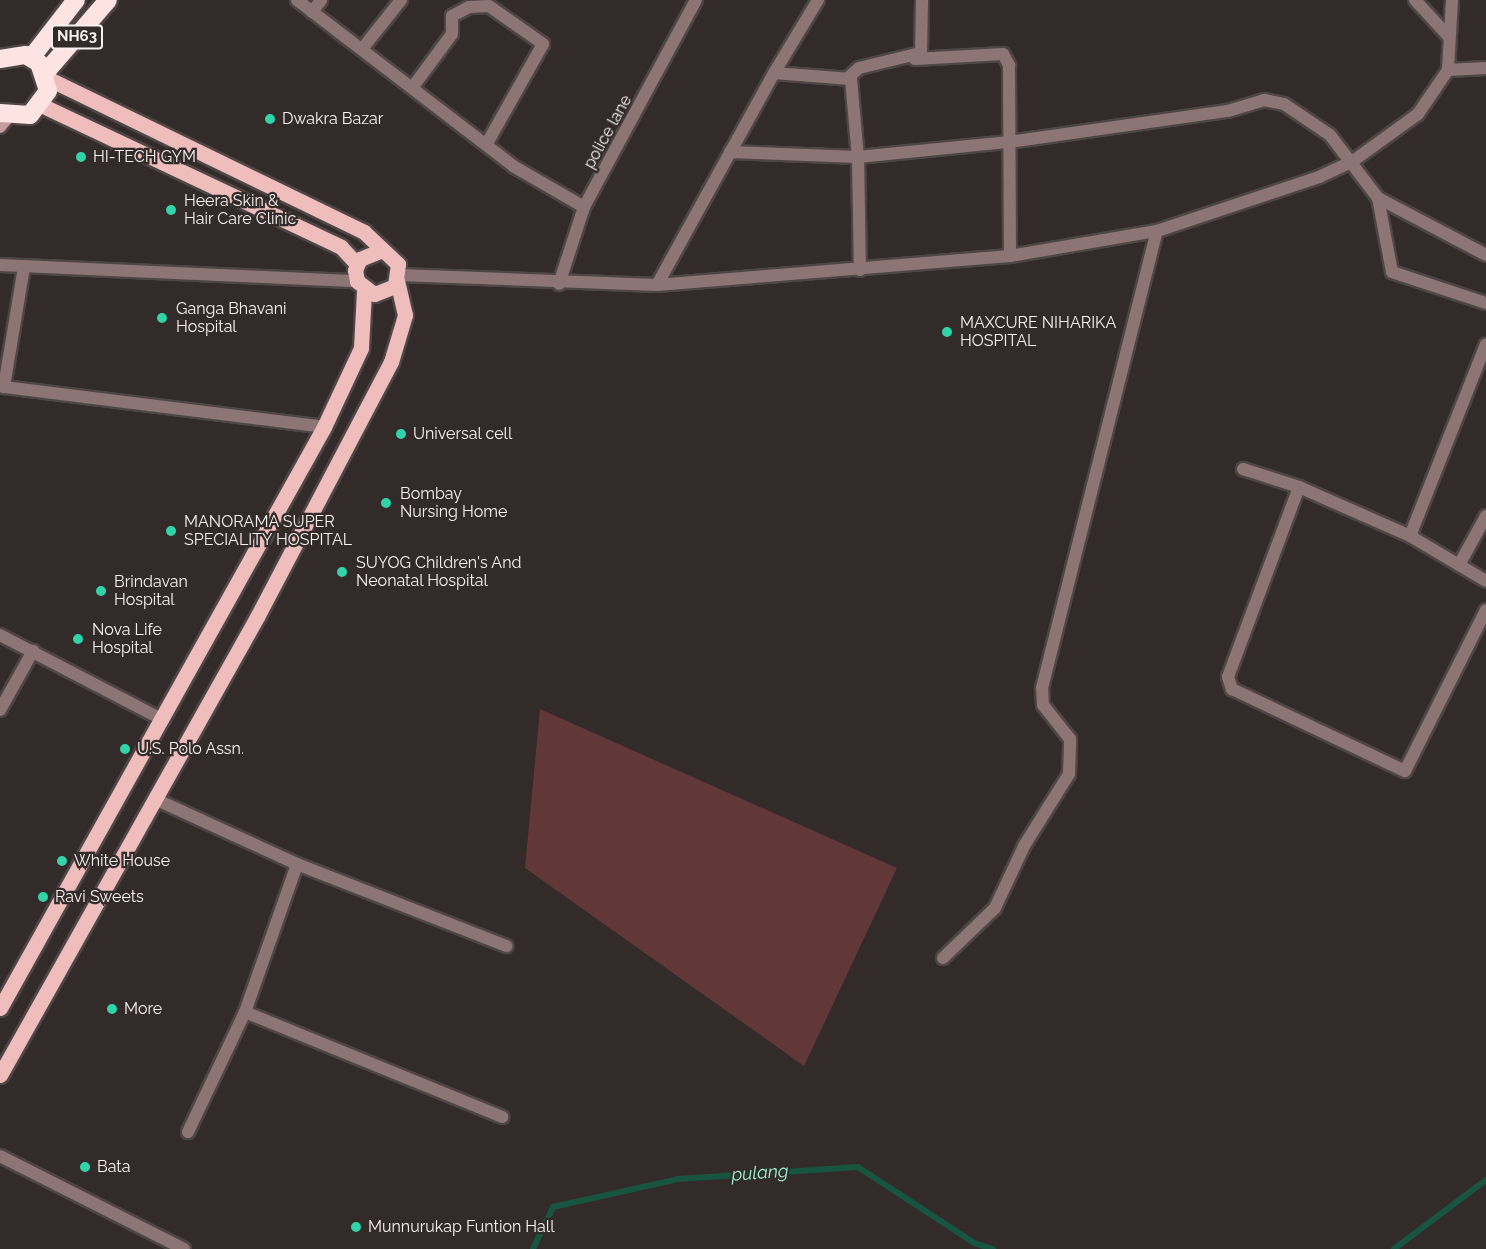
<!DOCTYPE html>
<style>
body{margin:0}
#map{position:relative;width:1486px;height:1249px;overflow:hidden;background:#332a2a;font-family:Raleway,sans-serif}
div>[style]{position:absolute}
.green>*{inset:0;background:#623737}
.stream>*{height:6px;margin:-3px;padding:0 3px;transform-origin:3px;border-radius:3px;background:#175442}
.roads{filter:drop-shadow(2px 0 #4e4646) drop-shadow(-2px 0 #4e4646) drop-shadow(0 2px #4e4646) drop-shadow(0 -2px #4e4646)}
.street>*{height:12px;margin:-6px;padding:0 6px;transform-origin:6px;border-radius:6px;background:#8e7575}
.secondary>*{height:12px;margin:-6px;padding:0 6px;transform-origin:6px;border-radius:6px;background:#c59e9d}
.primary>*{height:15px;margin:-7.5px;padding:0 7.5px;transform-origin:7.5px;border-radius:7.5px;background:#efbdbc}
.highway>*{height:18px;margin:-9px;padding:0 9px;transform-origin:9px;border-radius:9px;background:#fde4e3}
.dots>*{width:16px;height:16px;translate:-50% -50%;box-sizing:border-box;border:3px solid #332a2a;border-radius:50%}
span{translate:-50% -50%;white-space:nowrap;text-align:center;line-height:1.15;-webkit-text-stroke:4.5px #332a2a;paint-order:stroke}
.shield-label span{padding:2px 4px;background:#332a2a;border:2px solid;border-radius:4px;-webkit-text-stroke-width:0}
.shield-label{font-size:15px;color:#f7f1f1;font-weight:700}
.poi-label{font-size:16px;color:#f7f1f1}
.left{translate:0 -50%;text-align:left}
.street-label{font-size:16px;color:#f7f1f1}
.water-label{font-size:18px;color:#99f4d4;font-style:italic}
</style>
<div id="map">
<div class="green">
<i style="clip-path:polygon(540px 709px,897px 868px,804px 1066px,525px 868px)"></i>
</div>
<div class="stream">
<i style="left:533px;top:1249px;width:47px;rotate:-64.5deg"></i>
<i style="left:553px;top:1207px;width:128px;rotate:-12.6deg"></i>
<i style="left:678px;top:1179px;width:180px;rotate:-3.8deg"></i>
<i style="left:858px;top:1167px;width:139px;rotate:33.2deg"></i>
<i style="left:974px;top:1243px;width:20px;rotate:18deg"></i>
<i style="left:1394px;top:1249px;width:115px;rotate:-36.9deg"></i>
</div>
<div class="roads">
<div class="street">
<i style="left:297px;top:0;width:272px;rotate:37.5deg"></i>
<i style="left:513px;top:166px;width:82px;rotate:30deg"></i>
<i style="left:818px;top:0;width:85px;rotate:121.1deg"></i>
<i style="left:774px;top:73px;width:77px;rotate:4.5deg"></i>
<i style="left:851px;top:79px;width:78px;rotate:84.9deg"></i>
<i style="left:858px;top:157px;width:152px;rotate:-5.7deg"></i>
<i style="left:1009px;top:142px;width:221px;rotate:-8.1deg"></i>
<i style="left:1228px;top:111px;width:38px;rotate:-17deg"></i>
<i style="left:1264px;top:100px;width:20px;rotate:11deg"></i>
<i style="left:1284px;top:104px;width:55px;rotate:34deg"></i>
<i style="left:1330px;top:135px;width:79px;rotate:52.7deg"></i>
<i style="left:1378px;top:198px;width:75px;rotate:79.3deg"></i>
<i style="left:1392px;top:272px;width:99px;rotate:18.3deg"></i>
<i style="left:1415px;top:0;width:50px;rotate:47.4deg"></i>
<i style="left:1452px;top:0;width:70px;rotate:93.3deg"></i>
<i style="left:1448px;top:70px;width:38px;rotate:-3deg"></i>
<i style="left:312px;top:12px;width:15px;rotate:-53deg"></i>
<i style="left:362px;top:49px;width:63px;rotate:-51.5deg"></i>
<i style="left:915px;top:59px;width:88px;rotate:-3.3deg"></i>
<i style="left:1003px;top:54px;width:13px;rotate:61deg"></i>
<i style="left:1009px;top:65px;width:191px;rotate:89.7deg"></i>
<i style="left:849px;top:77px;width:13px;rotate:-42deg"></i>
<i style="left:859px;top:68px;width:64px;rotate:-13.6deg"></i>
<i style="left:921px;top:53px;width:53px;rotate:-88.9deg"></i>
<i style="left:412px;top:88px;width:67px;rotate:-53.5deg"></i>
<i style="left:452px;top:34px;width:18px;rotate:-90deg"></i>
<i style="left:452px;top:16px;width:19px;rotate:-28deg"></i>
<i style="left:469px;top:7px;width:20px;rotate:-3deg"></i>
<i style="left:489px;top:6px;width:66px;rotate:35.1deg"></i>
<i style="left:543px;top:44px;width:116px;rotate:119.4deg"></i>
<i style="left:730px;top:152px;width:128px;rotate:2.2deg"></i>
<i style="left:858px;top:157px;width:113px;rotate:89deg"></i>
<i style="left:1378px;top:198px;width:122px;rotate:27.8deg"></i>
<i style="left:0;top:265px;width:357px;rotate:2.6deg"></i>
<i style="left:24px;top:267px;width:122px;rotate:99.5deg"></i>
<i style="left:4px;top:387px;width:322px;rotate:7.1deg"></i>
<i style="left:399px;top:275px;width:258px;rotate:2.2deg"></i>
<i style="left:657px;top:285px;width:354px;rotate:-4.7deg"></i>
<i style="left:1010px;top:256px;width:149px;rotate:-9.7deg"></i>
<i style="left:1157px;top:231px;width:171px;rotate:-18.4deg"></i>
<i style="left:1319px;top:177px;width:38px;rotate:-25deg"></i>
<i style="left:1353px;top:161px;width:80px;rotate:-35.9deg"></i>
<i style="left:1418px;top:114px;width:53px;rotate:-55.7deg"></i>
<i style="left:559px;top:284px;width:81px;rotate:-72deg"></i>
<i style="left:584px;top:207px;width:235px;rotate:-61.6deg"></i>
<i style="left:657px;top:285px;width:242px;rotate:-61.1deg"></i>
<i style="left:1243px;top:469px;width:59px;rotate:17.8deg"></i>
<i style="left:1299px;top:487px;width:121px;rotate:23.8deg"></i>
<i style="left:1410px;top:536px;width:88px;rotate:30.6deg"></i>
<i style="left:1299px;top:487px;width:203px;rotate:110.5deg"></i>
<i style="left:1228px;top:677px;width:13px;rotate:72deg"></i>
<i style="left:1232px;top:689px;width:191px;rotate:25.4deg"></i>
<i style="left:1405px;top:771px;width:180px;rotate:-63.3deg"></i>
<i style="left:1410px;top:536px;width:206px;rotate:-68.4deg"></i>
<i style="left:1459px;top:565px;width:56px;rotate:-61.1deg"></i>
<i style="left:0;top:635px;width:184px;rotate:27.5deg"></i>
<i style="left:0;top:710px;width:68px;rotate:-60.8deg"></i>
<i style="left:155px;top:799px;width:156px;rotate:24.6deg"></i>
<i style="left:297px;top:864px;width:225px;rotate:21.4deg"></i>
<i style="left:943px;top:958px;width:72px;rotate:-43.9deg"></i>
<i style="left:995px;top:908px;width:68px;rotate:-64.9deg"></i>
<i style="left:1024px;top:846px;width:85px;rotate:-58deg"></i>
<i style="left:1069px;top:774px;width:35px;rotate:-88deg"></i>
<i style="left:1070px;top:739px;width:43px;rotate:-128.5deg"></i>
<i style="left:1043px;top:705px;width:17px;rotate:-93deg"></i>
<i style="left:1042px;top:688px;width:471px;rotate:-75.9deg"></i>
<i style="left:245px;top:1012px;width:278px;rotate:22.2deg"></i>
<i style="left:188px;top:1132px;width:133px;rotate:-64.6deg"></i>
<i style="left:245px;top:1012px;width:157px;rotate:-70.6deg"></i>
<i style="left:0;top:1156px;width:206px;rotate:26.8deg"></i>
</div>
<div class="secondary">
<i style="left:0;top:127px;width:13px;rotate:-51deg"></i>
</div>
<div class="primary">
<i style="left:47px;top:78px;width:352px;rotate:25.9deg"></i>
<i style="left:364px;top:232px;width:47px;rotate:43.3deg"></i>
<i style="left:398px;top:264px;width:22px;rotate:98deg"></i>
<i style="left:395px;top:286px;width:22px;rotate:159deg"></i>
<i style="left:374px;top:294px;width:21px;rotate:-143deg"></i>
<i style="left:357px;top:281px;width:11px;rotate:-100deg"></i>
<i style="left:355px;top:270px;width:12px;rotate:-66deg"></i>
<i style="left:360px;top:259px;width:22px;rotate:-22deg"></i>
<i style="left:41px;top:105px;width:332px;rotate:25.3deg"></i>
<i style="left:341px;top:247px;width:23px;rotate:47deg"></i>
<i style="left:0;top:1008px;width:665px;rotate:-60.85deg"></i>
<i style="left:324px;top:427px;width:87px;rotate:-64.9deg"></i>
<i style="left:361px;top:348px;width:58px;rotate:-87deg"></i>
<i style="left:0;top:1075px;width:525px;rotate:-60.7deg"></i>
<i style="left:257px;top:617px;width:288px;rotate:-62.3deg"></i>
<i style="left:391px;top:362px;width:49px;rotate:-73.4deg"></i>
<i style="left:405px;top:315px;width:36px;rotate:-103deg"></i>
</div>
<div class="highway">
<i style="left:31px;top:58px;width:73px;rotate:-52.2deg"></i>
<i style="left:0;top:59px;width:26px;rotate:-9deg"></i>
<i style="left:26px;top:55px;width:15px;rotate:32deg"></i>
<i style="left:39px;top:63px;width:29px;rotate:72deg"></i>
<i style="left:48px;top:91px;width:30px;rotate:127deg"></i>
<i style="left:30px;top:115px;width:30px;rotate:-176deg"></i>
<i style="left:45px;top:73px;width:96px;rotate:-49.2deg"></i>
</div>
</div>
<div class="dots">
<i style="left:270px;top:119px;background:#31d4a9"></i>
<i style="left:81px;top:157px;background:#31d4a9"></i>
<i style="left:171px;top:210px;background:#31d4a9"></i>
<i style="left:162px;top:318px;background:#31d4a9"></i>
<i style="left:947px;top:332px;background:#31d4a9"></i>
<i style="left:401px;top:434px;background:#31d4a9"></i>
<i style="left:386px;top:503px;background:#31d4a9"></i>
<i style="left:171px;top:531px;background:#31d4a9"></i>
<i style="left:342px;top:572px;background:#31d4a9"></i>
<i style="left:101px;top:591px;background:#31d4a9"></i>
<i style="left:78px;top:639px;background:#31d4a9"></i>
<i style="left:125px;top:749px;background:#31d4a9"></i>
<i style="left:62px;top:861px;background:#31d4a9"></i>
<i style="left:43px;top:897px;background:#31d4a9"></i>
<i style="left:112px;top:1009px;background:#31d4a9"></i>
<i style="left:85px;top:1167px;background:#31d4a9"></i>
<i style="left:356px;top:1227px;background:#31d4a9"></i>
</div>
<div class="shield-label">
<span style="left:77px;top:37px">NH63</span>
</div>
<div class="poi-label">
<span class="left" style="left:282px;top:119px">Dwakra Bazar</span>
<span class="left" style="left:93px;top:157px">HI-TECH GYM</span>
<span class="left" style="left:184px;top:210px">Heera Skin &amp;<br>Hair Care Clinic</span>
<span class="left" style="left:176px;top:318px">Ganga Bhavani<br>Hospital</span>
<span class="left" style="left:960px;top:332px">MAXCURE NIHARIKA<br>HOSPITAL</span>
<span class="left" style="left:413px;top:434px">Universal cell</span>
<span class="left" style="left:400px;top:503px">Bombay<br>Nursing Home</span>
<span class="left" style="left:184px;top:531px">MANORAMA SUPER<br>SPECIALITY HOSPITAL</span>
<span class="left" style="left:356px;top:572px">SUYOG Children's And<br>Neonatal Hospital</span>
<span class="left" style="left:114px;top:591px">Brindavan<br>Hospital</span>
<span class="left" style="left:92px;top:639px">Nova Life<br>Hospital</span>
<span class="left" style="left:137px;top:749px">U.S. Polo Assn.</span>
<span class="left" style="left:74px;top:861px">White House</span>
<span class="left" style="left:55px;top:897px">Ravi Sweets</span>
<span class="left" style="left:124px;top:1009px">More</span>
<span class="left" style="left:97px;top:1167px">Bata</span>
<span class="left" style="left:368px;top:1227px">Munnurukap Funtion Hall</span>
</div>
<div class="street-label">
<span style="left:608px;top:132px;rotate:-61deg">police lane</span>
</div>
<div class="water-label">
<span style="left:760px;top:1173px;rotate:-4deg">pulang</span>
</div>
</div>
